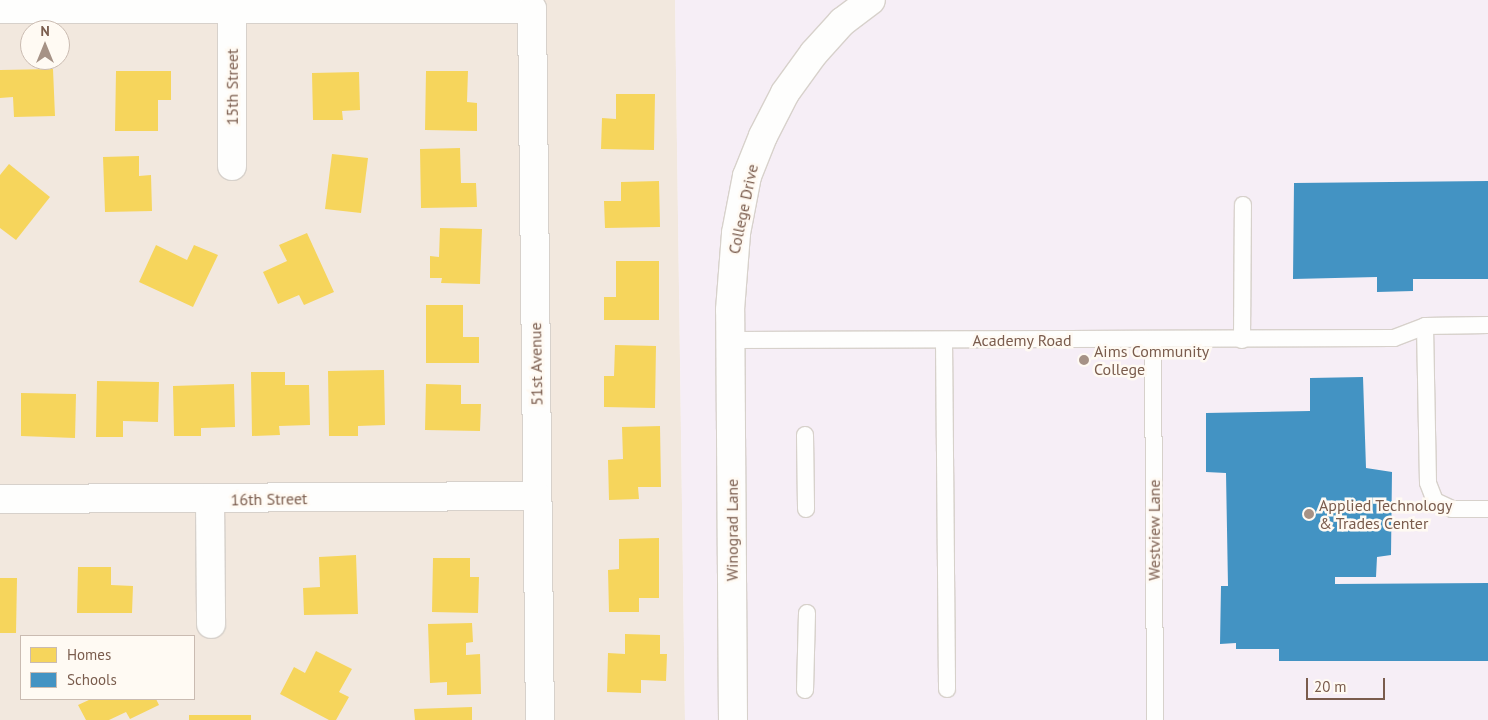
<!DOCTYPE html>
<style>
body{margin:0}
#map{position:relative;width:1488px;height:720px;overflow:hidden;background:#f9f5f0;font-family:"PT Sans",sans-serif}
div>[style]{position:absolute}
.residential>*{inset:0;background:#f2e8de}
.education>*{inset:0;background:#f6eef6}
.homes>*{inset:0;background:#f6d55c}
.schools>*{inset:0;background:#4393c3}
.roads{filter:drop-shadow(1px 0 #d7d1cb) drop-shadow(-1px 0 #d7d1cb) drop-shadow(0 1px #d7d1cb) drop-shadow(0 -1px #d7d1cb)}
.service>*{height:16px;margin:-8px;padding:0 8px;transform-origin:8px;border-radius:8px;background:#fefefd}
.minor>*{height:28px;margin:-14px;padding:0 14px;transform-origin:14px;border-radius:14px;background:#fefefd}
.tertiary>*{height:28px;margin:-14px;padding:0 14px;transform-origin:14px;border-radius:14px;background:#fefefd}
.dots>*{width:14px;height:14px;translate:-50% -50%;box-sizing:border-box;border:2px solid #fffaf3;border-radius:50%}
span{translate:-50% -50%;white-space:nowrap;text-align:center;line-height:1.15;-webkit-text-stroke:5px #fffaf3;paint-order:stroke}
.street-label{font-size:16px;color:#7a5c4d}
.poi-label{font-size:16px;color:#7a5c4d}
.left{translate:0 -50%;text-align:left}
.legend{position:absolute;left:20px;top:635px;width:175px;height:65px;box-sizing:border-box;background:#fffaf3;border:1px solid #cabbb1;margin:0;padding:6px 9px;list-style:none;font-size:15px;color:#7a5c4d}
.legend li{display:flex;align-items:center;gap:10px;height:25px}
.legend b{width:25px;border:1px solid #cabbb1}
.north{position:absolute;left:20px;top:20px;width:50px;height:50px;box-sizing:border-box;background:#fffaf3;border:1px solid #cabbb1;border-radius:50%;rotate:0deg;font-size:14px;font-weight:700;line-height:20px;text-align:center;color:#7a5c4d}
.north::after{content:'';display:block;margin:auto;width:18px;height:22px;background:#a69286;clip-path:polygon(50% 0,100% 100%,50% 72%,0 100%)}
.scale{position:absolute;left:1306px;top:678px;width:79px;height:22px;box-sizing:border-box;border:2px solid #7a5c4d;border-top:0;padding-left:6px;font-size:15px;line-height:18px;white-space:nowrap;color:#7a5c4d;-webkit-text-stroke:4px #fffaf3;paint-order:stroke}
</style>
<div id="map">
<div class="residential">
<i style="clip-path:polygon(evenodd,0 0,675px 0,685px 720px,0 720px,0 0,30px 30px,60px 30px,60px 60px,30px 60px,30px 30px,0 0,21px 636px,194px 636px,194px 699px,21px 699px,21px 636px)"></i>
</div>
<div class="education">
<i style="clip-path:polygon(675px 0,1488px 0,1488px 720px,685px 720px)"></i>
</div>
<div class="homes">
<i style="clip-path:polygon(53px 69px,55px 116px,14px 117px,13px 97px,0 98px,0 70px)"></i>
<i style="clip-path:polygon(116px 71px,171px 71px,171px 100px,158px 100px,158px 131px,115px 131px)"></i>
<i style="clip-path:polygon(426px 71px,468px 71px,467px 102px,477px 103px,477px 131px,425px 130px)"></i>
<i style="clip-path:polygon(359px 72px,360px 110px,342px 111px,343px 120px,313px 120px,312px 73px)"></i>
<i style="clip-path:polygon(616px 94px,655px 94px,654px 150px,601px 149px,602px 118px,616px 119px)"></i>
<i style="clip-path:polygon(460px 148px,461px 183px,476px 183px,477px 207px,421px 208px,420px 149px)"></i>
<i style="clip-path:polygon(332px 154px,368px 158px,361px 213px,325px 209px)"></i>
<i style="clip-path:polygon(139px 156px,139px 176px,151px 175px,152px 211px,105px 212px,103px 157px)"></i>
<i style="clip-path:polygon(9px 164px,50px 197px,16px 240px,0 228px,0 175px)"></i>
<i style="clip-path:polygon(659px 181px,660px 227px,605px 228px,604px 201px,621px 201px,621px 182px)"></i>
<i style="clip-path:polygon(440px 228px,482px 229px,480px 284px,441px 283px,442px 278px,430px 278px,430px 256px,439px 257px)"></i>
<i style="clip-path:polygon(307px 233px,334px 292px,304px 305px,299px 295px,278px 304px,263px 272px,287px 261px,279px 245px)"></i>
<i style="clip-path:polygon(156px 245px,187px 260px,194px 245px,218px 255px,193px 307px,139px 282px)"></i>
<i style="clip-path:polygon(616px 261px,659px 261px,659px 320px,604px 320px,604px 297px,616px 297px)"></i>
<i style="clip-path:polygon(426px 305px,463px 305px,463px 337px,479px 337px,479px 363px,426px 363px)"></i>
<i style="clip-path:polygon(615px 345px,656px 346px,655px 408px,604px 407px,604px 376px,614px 376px)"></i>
<i style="clip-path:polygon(384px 370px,385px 425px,358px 426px,358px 436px,329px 436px,328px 371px)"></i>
<i style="clip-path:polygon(251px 372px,285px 372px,285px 385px,309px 385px,310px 425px,279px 426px,280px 435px,252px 436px)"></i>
<i style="clip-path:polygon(97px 381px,159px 382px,158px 422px,123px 421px,123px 437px,96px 437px)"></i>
<i style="clip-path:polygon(234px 384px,235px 427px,201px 428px,201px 436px,174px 436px,173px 386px)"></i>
<i style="clip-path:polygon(426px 384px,461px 385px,461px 404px,481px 404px,480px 431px,425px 430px)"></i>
<i style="clip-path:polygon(21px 393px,76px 394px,75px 438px,21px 436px)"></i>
<i style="clip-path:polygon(660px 426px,661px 487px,638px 487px,639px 499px,609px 500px,608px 460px,623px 459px,622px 427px)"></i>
<i style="clip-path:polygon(659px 538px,659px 598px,639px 598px,639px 612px,609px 612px,608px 570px,619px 569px,619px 539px)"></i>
<i style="clip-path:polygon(356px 555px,358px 614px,304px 615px,303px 588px,320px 587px,319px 557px)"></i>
<i style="clip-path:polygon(433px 558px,470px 558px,470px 577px,479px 577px,478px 613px,432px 612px)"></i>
<i style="clip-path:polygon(78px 567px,111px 567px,111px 585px,133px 586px,132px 613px,77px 613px)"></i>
<i style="clip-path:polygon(0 578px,17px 578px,16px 633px,0 633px)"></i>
<i style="clip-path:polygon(472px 623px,473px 642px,466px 643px,466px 655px,480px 654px,481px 694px,447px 695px,447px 682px,430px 683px,428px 624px)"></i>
<i style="clip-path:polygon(625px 634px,660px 635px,660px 654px,667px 654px,666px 681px,641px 680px,641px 693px,607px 692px,608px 653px,625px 654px)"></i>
<i style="clip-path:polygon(316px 651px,352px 669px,339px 692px,349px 697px,336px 720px,329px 720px,280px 694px,294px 667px,305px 673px)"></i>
<i style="clip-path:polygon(91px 699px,156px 699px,159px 705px,130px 719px,126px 712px,109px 720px,86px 720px,78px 705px)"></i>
<i style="clip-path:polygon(472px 707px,472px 720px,415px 720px,414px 709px)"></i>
<i style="clip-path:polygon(189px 715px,251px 715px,251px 720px,189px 720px)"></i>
</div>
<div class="schools">
<i style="clip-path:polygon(1488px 181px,1488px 279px,1413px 279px,1413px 291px,1377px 292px,1377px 277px,1293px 279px,1294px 183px)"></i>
<i style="clip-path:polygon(1363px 377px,1366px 468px,1392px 472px,1391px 555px,1377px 557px,1376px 577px,1335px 577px,1335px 584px,1488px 583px,1488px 661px,1279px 661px,1279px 649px,1236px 649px,1236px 643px,1220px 644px,1221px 586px,1228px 586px,1226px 473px,1206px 472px,1206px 413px,1310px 411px,1310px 378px)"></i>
</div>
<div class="roads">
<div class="service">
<i style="left:1425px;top:326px;width:157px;rotate:88.9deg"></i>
<i style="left:1428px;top:483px;width:19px;rotate:69deg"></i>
<i style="left:1435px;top:501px;width:19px;rotate:25deg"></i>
<i style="left:1452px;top:509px;width:36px"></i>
<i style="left:731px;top:340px;width:663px;rotate:-0.17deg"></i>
<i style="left:1394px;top:338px;width:33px;rotate:-21deg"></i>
<i style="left:1425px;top:326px;width:63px;rotate:-0.9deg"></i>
<i style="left:944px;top:340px;width:349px;rotate:89.5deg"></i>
<i style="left:1153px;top:340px;width:380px;rotate:89.7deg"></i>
<i style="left:1242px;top:340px;width:135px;rotate:-89.6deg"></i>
<i style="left:805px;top:435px;width:74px;rotate:89.2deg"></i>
<i style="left:805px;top:690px;width:77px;rotate:-88.5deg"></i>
</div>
<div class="minor">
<i style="left:0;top:9px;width:532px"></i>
<i style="left:532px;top:9px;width:711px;rotate:89.36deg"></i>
<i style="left:232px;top:9px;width:157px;rotate:90deg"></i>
<i style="left:0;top:499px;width:537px;rotate:-0.32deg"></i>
<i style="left:210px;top:499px;width:125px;rotate:89.5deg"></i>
</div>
<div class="tertiary">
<i style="left:733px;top:720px;width:410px;rotate:-90.4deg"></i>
<i style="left:730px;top:310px;width:77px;rotate:-85.5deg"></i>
<i style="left:736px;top:233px;width:58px;rotate:-79.1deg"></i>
<i style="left:747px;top:176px;width:43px;rotate:-68.2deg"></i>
<i style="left:763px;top:136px;width:48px;rotate:-62.9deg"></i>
<i style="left:785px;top:93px;width:49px;rotate:-54.1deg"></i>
<i style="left:814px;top:53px;width:42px;rotate:-47.9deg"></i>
<i style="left:842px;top:22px;width:36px;rotate:-37deg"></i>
</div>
</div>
<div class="dots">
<i style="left:1084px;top:360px;background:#a69286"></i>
<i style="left:1309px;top:514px;background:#a69286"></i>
</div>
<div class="street-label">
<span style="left:232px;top:87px;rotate:-90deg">15th Street</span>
<span style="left:743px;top:209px;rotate:-78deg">College Drive</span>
<span style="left:1022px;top:340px">Academy Road</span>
<span style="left:536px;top:364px;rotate:-91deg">51st Avenue</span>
<span style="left:269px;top:499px;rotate:-1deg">16th Street</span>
<span style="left:732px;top:530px;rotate:-90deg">Winograd Lane</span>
<span style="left:1154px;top:530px;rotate:-90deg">Westview Lane</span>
</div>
<div class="poi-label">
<span class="left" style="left:1094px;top:360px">Aims Community<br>College</span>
<span class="left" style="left:1319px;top:514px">Applied Technology<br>&amp; Trades Center</span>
</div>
<ul class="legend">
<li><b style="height:14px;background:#f6d55c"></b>Homes</li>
<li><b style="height:14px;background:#4393c3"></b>Schools</li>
</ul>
<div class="north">N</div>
<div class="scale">20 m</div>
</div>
